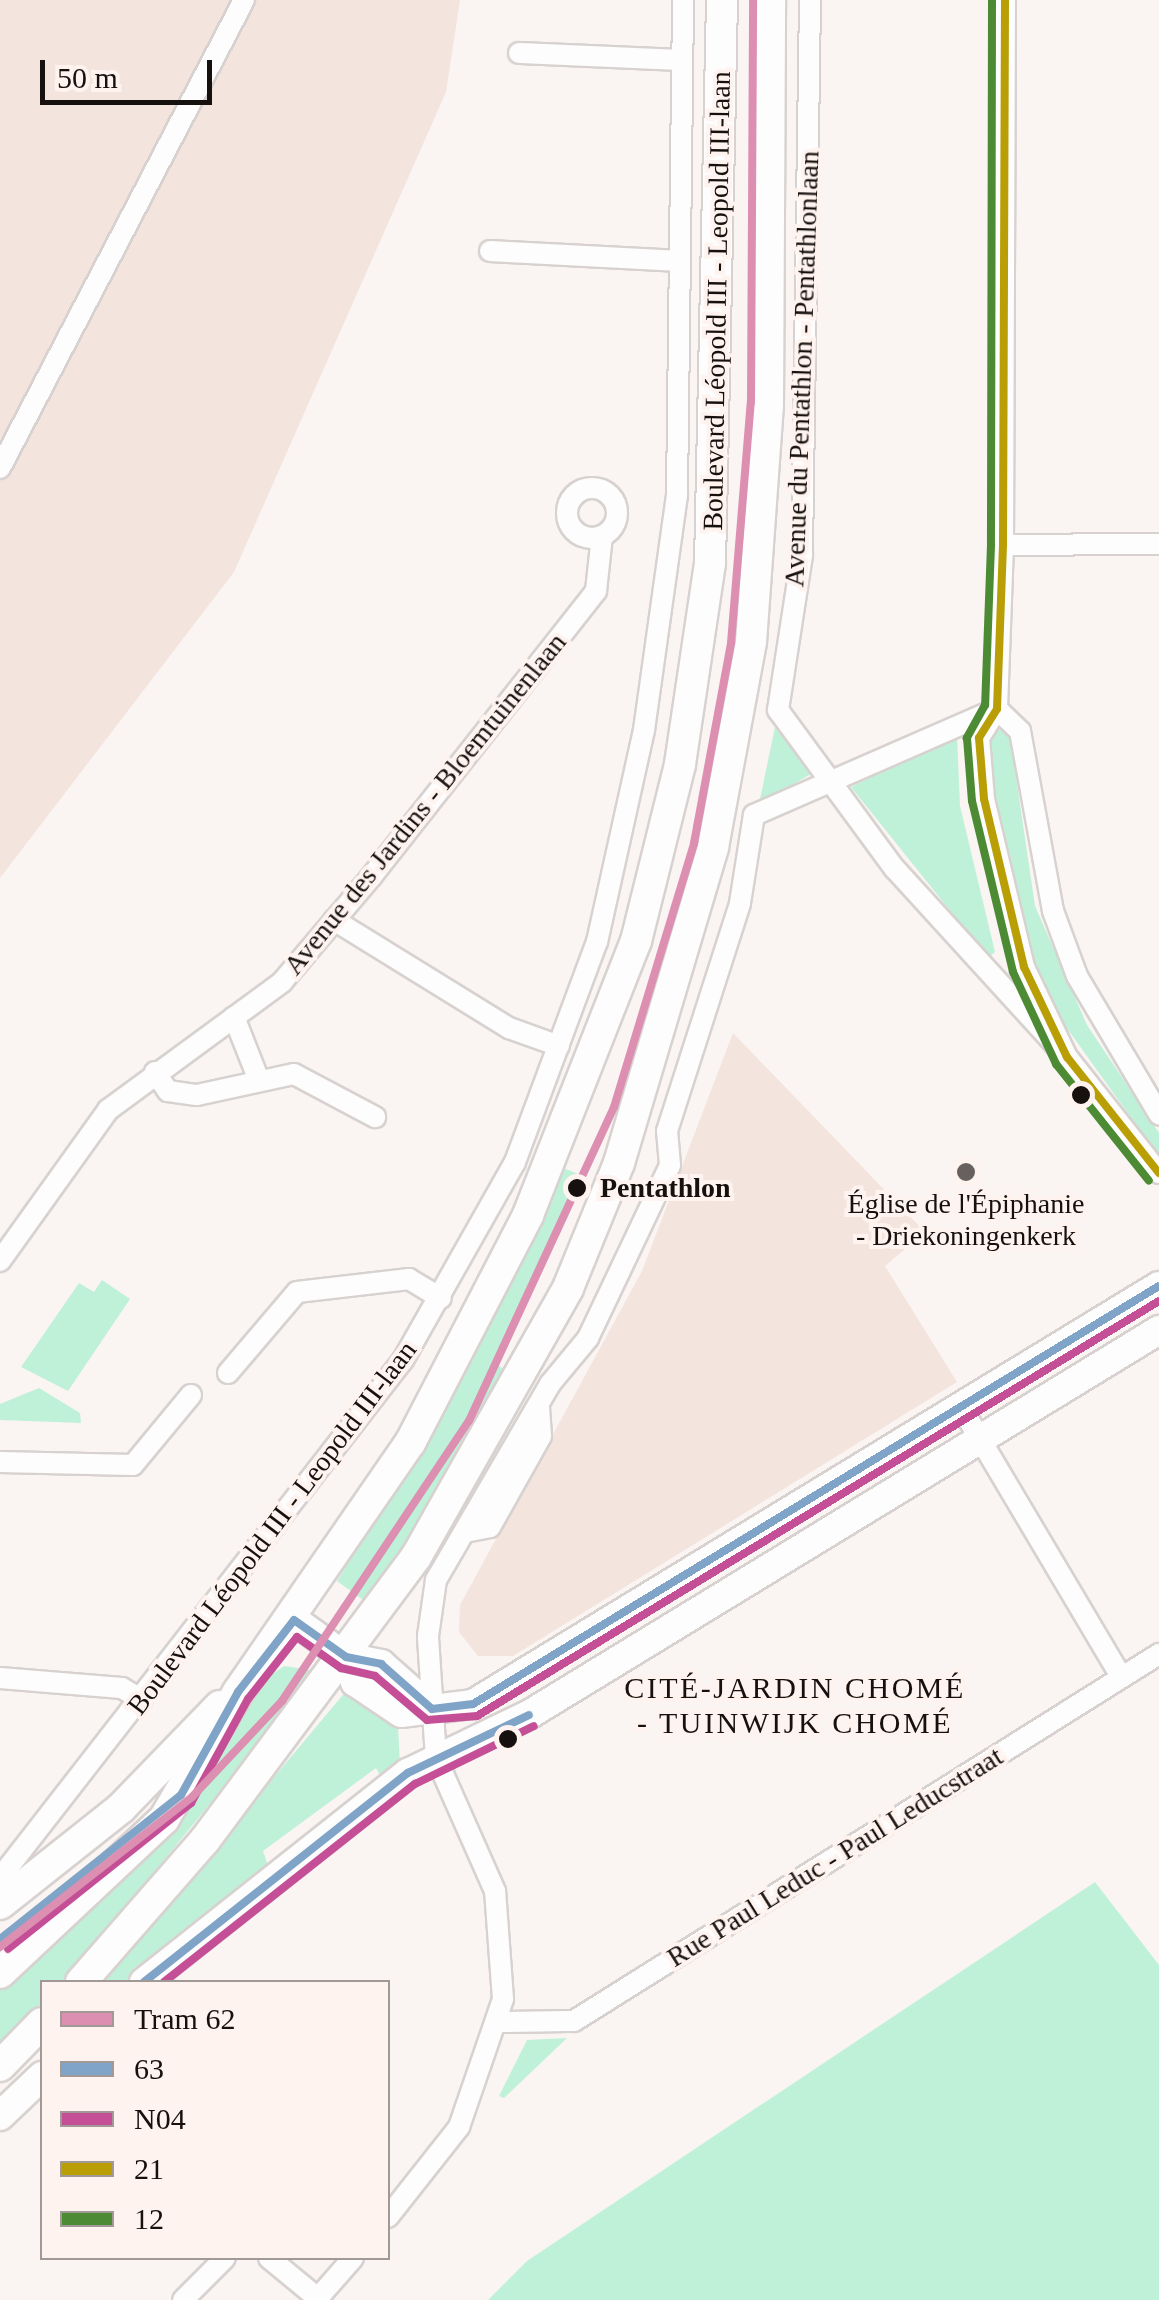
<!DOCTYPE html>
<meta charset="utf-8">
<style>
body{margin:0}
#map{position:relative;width:1159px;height:2300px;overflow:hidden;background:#faf4f2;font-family:"Times New Roman",serif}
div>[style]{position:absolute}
.built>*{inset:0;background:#f3e4de}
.green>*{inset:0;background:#bff1d8}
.roads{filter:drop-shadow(2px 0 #d7d2d0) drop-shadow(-2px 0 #d7d2d0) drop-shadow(0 2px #d7d2d0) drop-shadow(0 -2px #d7d2d0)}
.street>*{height:20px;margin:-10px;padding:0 10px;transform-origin:10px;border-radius:10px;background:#fefdfd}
.street>.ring{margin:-10px;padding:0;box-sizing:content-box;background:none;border:20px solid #fefdfd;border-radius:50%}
.secondary>*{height:28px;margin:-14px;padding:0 14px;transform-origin:14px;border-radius:14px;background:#fefdfd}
.primary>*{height:30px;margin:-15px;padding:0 15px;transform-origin:15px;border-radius:15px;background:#fefdfd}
.bus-1>*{height:8px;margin:-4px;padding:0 4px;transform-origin:4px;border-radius:4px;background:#7fa4c7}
.bus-2>*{height:8px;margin:-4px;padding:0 4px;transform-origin:4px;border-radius:4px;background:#c44f97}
.bus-3>*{height:8px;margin:-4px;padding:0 4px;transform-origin:4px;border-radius:4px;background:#b99f05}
.bus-4>*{height:8px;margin:-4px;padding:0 4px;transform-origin:4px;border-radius:4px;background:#4c8b33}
.tram-1>*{height:8px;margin:-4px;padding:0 4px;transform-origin:4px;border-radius:4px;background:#dc8fb1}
.dots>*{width:28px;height:28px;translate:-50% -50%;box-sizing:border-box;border:5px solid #fef3ee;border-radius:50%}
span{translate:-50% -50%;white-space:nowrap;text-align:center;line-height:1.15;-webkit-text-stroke:8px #fef3ee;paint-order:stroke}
.street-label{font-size:28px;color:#16110f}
.stop-label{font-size:28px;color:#16110f;font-weight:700}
.left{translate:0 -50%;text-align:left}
.poi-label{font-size:28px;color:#16110f}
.neighbourhood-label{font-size:30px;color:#16110f;letter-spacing:2.5px}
.legend{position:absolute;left:40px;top:1980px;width:350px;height:280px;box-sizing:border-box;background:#fef3ee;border:2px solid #a19995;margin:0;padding:12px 18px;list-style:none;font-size:30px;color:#16110f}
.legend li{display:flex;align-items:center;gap:20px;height:50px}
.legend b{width:50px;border:2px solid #a19995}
.scale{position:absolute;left:40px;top:60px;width:172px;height:45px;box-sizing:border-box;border:5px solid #16110f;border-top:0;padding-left:12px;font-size:30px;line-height:35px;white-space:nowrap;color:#16110f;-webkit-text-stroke:8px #fef3ee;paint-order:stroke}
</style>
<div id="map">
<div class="built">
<i style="clip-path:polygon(0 0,460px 0,446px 92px,234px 572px,0 878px)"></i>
<i style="clip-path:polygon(733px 1033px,925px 1232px,885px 1266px,957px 1382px,513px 1656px,478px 1656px,459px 1632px,460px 1605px,642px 1271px)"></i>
</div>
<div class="green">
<i style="clip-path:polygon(775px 727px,811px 774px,759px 804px)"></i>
<i style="clip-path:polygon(1009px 729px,1035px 906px,1087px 1025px,1159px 1133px,1159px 1157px,1064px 1024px,1028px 949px,991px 785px,988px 731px)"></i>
<i style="clip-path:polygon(957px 736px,960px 806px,995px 952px,988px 958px,851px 787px)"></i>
<i style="clip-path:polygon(561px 1167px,583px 1176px,495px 1364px,510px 1372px,370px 1605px,337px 1581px,462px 1376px)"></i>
<i style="clip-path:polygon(102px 1280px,130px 1299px,68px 1391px,21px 1367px,79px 1283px,94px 1292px)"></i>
<i style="clip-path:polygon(39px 1388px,80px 1413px,81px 1423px,0 1420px,0 1404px)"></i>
<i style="clip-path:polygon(284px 1666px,319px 1671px,77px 1966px,62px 1982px,42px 1982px,42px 2003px,0 2049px,0 1980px,76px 1922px,190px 1806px,258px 1684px)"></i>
<i style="clip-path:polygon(347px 1690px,398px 1726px,400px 1765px,385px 1785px,376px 1768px,263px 1851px,270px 1871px,169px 1942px,173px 1948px,132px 1982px,102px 1982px)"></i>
<i style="clip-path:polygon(1095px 1882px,1159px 1965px,1159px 2300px,488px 2300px,527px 2261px)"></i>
<i style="clip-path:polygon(567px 2038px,504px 2098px,499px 2096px,527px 2040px)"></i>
</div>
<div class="roads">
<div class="street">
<i style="left:810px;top:0;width:555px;rotate:90.83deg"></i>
<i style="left:802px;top:555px;width:157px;rotate:98.8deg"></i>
<i style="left:778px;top:710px;width:197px;rotate:53.7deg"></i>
<i style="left:895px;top:869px;width:253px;rotate:47.6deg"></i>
<i style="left:1005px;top:0;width:545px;rotate:90.21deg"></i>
<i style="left:1003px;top:545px;width:164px;rotate:92.1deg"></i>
<i style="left:997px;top:709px;width:34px;rotate:122deg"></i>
<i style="left:979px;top:738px;width:61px;rotate:85.3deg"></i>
<i style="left:984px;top:799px;width:173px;rotate:76.6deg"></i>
<i style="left:1024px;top:967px;width:100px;rotate:64.5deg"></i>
<i style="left:1067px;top:1057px;width:148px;rotate:51.6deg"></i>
<i style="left:519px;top:53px;width:163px;rotate:2.5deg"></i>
<i style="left:490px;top:251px;width:190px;rotate:3deg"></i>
<i style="left:0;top:468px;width:528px;rotate:-62.46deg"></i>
<i class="ring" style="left:567px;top:488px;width:30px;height:30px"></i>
<i style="left:1003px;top:545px;width:156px;rotate:-0.4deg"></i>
<i style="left:997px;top:709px;width:32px;rotate:44deg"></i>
<i style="left:1020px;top:731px;width:183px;rotate:79.6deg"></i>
<i style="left:1053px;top:911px;width:69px;rotate:69.7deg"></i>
<i style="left:1077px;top:976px;width:161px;rotate:59.3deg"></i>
<i style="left:334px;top:920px;width:206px;rotate:31.7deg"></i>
<i style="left:509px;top:1028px;width:53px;rotate:19.8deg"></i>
<i style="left:234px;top:1017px;width:66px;rotate:68.5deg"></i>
<i style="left:155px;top:1072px;width:23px;rotate:56deg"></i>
<i style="left:168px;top:1091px;width:29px;rotate:8deg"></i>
<i style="left:197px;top:1095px;width:99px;rotate:-12.2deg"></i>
<i style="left:294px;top:1074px;width:92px;rotate:28deg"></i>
<i style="left:0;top:1261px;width:186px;rotate:-54.4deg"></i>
<i style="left:108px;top:1110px;width:216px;rotate:-36.3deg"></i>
<i style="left:282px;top:982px;width:138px;rotate:-49.7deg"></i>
<i style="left:371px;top:877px;width:364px;rotate:-51.8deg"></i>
<i style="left:596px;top:591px;width:55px;rotate:-83.8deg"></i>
<i style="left:228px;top:1373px;width:106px;rotate:-49.6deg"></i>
<i style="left:297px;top:1292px;width:113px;rotate:-6.6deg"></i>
<i style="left:409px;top:1279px;width:37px;rotate:31deg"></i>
<i style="left:961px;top:1407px;width:314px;rotate:59.3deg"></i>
<i style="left:0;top:1462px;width:133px;rotate:1.3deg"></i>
<i style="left:133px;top:1465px;width:91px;rotate:-50.4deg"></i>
<i style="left:465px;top:1532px;width:25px;rotate:-11deg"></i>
<i style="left:490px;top:1527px;width:104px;rotate:-60.7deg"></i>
<i style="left:541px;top:1436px;width:28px;rotate:-94deg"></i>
<i style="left:0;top:1678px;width:122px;rotate:4.7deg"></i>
<i style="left:122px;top:1688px;width:23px;rotate:31deg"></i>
<i style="left:0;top:1878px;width:656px;rotate:-52.12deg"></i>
<i style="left:403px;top:1360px;width:227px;rotate:-60.5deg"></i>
<i style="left:515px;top:1162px;width:235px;rotate:-69.6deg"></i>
<i style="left:597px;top:942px;width:217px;rotate:-77.5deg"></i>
<i style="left:644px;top:730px;width:237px;rotate:-82deg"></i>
<i style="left:677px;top:495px;width:495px;rotate:-89.3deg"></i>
<i style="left:500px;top:2022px;width:74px;rotate:-0.8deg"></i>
<i style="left:574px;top:2021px;width:691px;rotate:-32.1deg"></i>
<i style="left:388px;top:2217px;width:115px;rotate:-51.7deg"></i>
<i style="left:459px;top:2127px;width:135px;rotate:-71deg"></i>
<i style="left:503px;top:1999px;width:108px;rotate:-94.2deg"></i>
<i style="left:495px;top:1891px;width:145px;rotate:-113.9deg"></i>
<i style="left:436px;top:1758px;width:122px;rotate:-93.8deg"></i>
<i style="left:428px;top:1636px;width:57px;rotate:-81.9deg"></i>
<i style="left:436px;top:1580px;width:227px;rotate:-59.8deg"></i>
<i style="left:550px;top:1384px;width:60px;rotate:-50.4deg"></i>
<i style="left:588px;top:1338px;width:191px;rotate:-64.6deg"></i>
<i style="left:670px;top:1165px;width:34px;rotate:-95deg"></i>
<i style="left:667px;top:1131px;width:239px;rotate:-72.2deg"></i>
<i style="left:740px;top:903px;width:89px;rotate:-81deg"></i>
<i style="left:754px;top:815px;width:265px;rotate:-23.6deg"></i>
<i style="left:269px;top:2258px;width:66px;rotate:39.5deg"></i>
<i style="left:318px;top:2298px;width:53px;rotate:-48.8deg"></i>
<i style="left:183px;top:2300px;width:59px;rotate:-45deg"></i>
</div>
<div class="secondary">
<i style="left:294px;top:1620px;width:64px;rotate:35.4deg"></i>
<i style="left:346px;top:1657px;width:36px;rotate:11deg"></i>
<i style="left:381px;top:1664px;width:68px;rotate:41.4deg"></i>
<i style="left:346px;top:1657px;width:27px;rotate:70deg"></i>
<i style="left:355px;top:1682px;width:55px;rotate:34deg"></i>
<i style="left:401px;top:1713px;width:73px;rotate:-7.1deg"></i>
<i style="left:473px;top:1704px;width:803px;rotate:-31.36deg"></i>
<i style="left:144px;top:1982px;width:337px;rotate:-38.4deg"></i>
<i style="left:408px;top:1773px;width:136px;rotate:-25.8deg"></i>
<i style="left:530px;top:1714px;width:737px;rotate:-31.4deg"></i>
<i style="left:0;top:2116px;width:58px;rotate:-43.6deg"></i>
</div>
<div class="primary">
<i style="left:0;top:1904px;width:154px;rotate:-38.4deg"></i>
<i style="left:121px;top:1808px;width:142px;rotate:-45.9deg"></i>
<i style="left:0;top:1973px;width:225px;rotate:-43.2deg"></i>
<i style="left:164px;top:1819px;width:147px;rotate:-59.8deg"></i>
<i style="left:238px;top:1692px;width:303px;rotate:-55.4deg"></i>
<i style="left:410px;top:1443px;width:257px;rotate:-62.6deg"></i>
<i style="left:528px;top:1215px;width:295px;rotate:-68.5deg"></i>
<i style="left:636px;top:941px;width:182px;rotate:-76deg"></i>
<i style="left:680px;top:764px;width:202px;rotate:-81.5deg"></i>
<i style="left:710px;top:564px;width:564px;rotate:-88.78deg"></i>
<i style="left:81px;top:1982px;width:189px;rotate:-48.9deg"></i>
<i style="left:205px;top:1840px;width:353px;rotate:-53.3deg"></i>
<i style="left:416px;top:1557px;width:309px;rotate:-60.5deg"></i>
<i style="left:568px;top:1288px;width:135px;rotate:-67.8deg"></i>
<i style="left:619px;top:1163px;width:330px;rotate:-73.4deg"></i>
<i style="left:713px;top:847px;width:208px;rotate:-79.5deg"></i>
<i style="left:751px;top:642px;width:238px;rotate:-85.9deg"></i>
<i style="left:768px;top:405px;width:405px;rotate:-89.7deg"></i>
<i style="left:0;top:2066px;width:60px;rotate:-45.7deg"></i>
</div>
</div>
<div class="bus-1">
<i style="left:0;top:1939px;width:231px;rotate:-38.5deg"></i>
<i style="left:181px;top:1795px;width:118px;rotate:-61deg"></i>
<i style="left:238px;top:1692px;width:91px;rotate:-52.1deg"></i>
<i style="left:294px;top:1620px;width:64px;rotate:35.4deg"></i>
<i style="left:346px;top:1657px;width:36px;rotate:11deg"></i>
<i style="left:381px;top:1664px;width:68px;rotate:41.4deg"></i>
<i style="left:432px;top:1709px;width:41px;rotate:-7deg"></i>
<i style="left:473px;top:1704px;width:803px;rotate:-31.36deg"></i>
<i style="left:144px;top:1982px;width:337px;rotate:-38.4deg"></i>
<i style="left:408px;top:1773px;width:134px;rotate:-25.6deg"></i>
</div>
<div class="bus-2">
<i style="left:8px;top:1949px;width:234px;rotate:-38.6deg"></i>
<i style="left:191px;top:1803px;width:119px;rotate:-61.3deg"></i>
<i style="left:248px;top:1699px;width:79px;rotate:-51.7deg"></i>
<i style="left:297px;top:1637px;width:54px;rotate:35.2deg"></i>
<i style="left:341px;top:1668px;width:35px;rotate:13deg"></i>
<i style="left:375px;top:1676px;width:68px;rotate:40.2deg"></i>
<i style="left:427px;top:1720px;width:50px;rotate:-4.6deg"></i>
<i style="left:477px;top:1716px;width:798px;rotate:-31.32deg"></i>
<i style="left:164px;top:1982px;width:320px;rotate:-38.3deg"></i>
<i style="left:415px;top:1784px;width:132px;rotate:-26deg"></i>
</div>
<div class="bus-3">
<i style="left:1005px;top:0;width:545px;rotate:90.21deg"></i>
<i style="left:1003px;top:545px;width:164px;rotate:92.1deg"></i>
<i style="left:997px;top:709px;width:34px;rotate:122deg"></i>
<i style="left:979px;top:738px;width:61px;rotate:85.3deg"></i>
<i style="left:984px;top:799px;width:173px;rotate:76.6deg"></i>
<i style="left:1024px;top:967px;width:100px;rotate:64.5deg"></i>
<i style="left:1067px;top:1057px;width:148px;rotate:51.6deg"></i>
</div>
<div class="bus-4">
<i style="left:992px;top:0;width:545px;rotate:90.11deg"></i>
<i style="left:991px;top:545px;width:160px;rotate:92.1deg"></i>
<i style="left:985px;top:705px;width:38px;rotate:119deg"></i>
<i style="left:967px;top:738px;width:63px;rotate:85.5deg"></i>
<i style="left:972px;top:801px;width:176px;rotate:76.5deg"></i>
<i style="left:1013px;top:972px;width:102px;rotate:64.9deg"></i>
<i style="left:1056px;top:1064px;width:149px;rotate:51.5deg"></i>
</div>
<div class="tram-1">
<i style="left:0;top:1947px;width:244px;rotate:-38deg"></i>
<i style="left:192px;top:1797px;width:132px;rotate:-46.8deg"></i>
<i style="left:282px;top:1701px;width:337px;rotate:-56.3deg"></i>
<i style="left:469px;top:1421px;width:346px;rotate:-65.2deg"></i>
<i style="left:614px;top:1107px;width:276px;rotate:-73.1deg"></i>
<i style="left:694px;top:843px;width:203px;rotate:-79.5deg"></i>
<i style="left:731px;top:643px;width:242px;rotate:-85.3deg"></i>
<i style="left:751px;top:402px;width:402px;rotate:-89.7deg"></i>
</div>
<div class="dots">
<i style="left:1081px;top:1095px;background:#16110f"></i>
<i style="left:966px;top:1172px;background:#66605e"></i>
<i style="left:577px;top:1188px;background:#16110f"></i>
<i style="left:508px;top:1739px;background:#16110f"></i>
</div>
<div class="street-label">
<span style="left:717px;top:301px;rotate:-89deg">Boulevard Léopold III - Leopold III-laan</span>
<span style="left:802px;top:369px;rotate:-88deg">Avenue du Pentathlon - Pentathlonlaan</span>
<span style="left:425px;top:804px;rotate:-51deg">Avenue des Jardins - Bloemtuinenlaan</span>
<span style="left:272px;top:1528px;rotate:-53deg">Boulevard Léopold III - Leopold III-laan</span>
<span style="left:835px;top:1857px;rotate:-32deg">Rue Paul Leduc - Paul Leducstraat</span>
</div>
<div class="stop-label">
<span class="left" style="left:600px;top:1188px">Pentathlon</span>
</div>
<div class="poi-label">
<span style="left:966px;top:1220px">Église de l'Épiphanie<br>- Driekoningenkerk</span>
</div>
<div class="neighbourhood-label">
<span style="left:795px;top:1705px">CITÉ-JARDIN CHOMÉ<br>- TUINWIJK CHOMÉ</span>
</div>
<ul class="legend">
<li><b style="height:12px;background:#dc8fb1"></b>Tram 62</li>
<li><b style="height:12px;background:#7fa4c7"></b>63</li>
<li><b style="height:12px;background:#c44f97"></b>N04</li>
<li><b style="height:12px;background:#b99f05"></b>21</li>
<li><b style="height:12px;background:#4c8b33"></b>12</li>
</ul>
<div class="scale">50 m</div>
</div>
